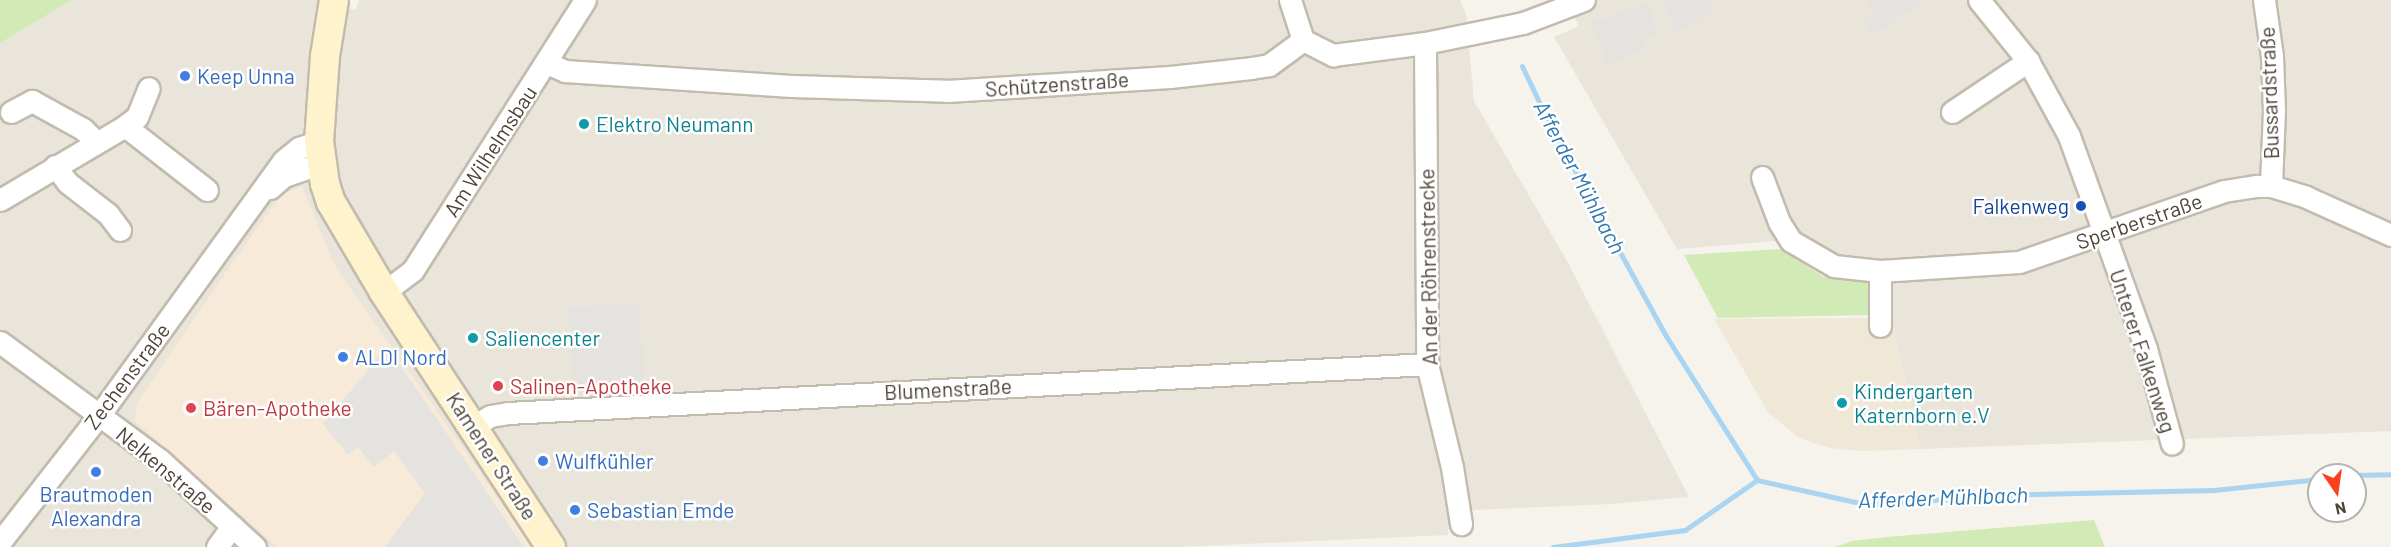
<!DOCTYPE html>
<meta charset="utf-8">
<style>
body{margin:0}
#map{position:relative;width:2391px;height:547px;overflow:hidden;background:#f6f3ec;font-family:Barlow,sans-serif}
div>[style]{position:absolute}
.residential>*{inset:0;background:#eae5da}
.commercial>*{inset:0;background:#f7ead8}
.education>*{inset:0;background:#efe8d6}
.green>*{inset:0;background:#d2eab5}
.parking>*{inset:0;background:#e5e3e0}
.stream>*{height:5px;margin:-2.5px;padding:0 2.5px;transform-origin:2.5px;border-radius:2.5px;background:#a9d4f2}
.roads{filter:drop-shadow(2px 0 #c2bbae) drop-shadow(-2px 0 #c2bbae) drop-shadow(0 2px #c2bbae) drop-shadow(0 -2px #c2bbae)}
.street>*{height:21px;margin:-10.5px;padding:0 10.5px;transform-origin:10.5px;border-radius:10.5px;background:#fff}
.secondary>*{height:28px;margin:-14px;padding:0 14px;transform-origin:14px;border-radius:14px;background:#fff3cd}
.dots>*{width:16px;height:16px;translate:-50% -50%;box-sizing:border-box;border:3px solid #fff;border-radius:50%}
span{translate:-50% -50%;white-space:nowrap;text-align:center;line-height:1.15;-webkit-text-stroke:5px #fff;paint-order:stroke}
.shop-label{font-size:21px;color:#366cbe}
.left{translate:0 -50%;text-align:left}
.street-label{font-size:21px;color:#4b4439}
.culture-label{font-size:21px;color:#0d838f}
.transit-label{font-size:21px;color:#164399}
.right{translate:-100% -50%;text-align:right}
.health-label{font-size:21px;color:#be3a42}
.water-label{font-size:22px;color:#2e7ab2;font-style:italic}
.north{position:absolute;left:2307px;top:463px;width:60px;height:60px;box-sizing:border-box;background:#fff;border:2px solid #b7b4b0;border-radius:50%;rotate:167deg;font-size:16px;font-weight:700;line-height:24px;text-align:center;color:#4b4439}
.north::after{content:'';display:block;margin:auto;width:21px;height:27px;background:#fc3f1d;clip-path:polygon(50% 0,100% 100%,50% 72%,0 100%)}
</style>
<div id="map">
<div class="residential">
<i style="clip-path:polygon(72px 0,319px 0,356px 10px,359px 0,1460px 0,1466px 14px,1474px 101px,1567px 261px,1689px 497px,1611px 504px,1450px 511px,1448px 535px,1177px 547px,0 547px,0 43px)"></i>
<i style="clip-path:polygon(1565px 0,2391px 0,2391px 431px,1921px 449px,1893px 328px,1893px 262px,1839px 261px,1807px 244px,1777px 241px,1677px 249px,1554px 37px,1579px 26px)"></i>
</div>
<div class="commercial">
<i style="clip-path:polygon(302px 187px,336px 268px,533px 547px,277px 547px,135px 421px,137px 403px,231px 265px,282px 194px)"></i>
</div>
<div class="education">
<i style="clip-path:polygon(1873px 318px,1876px 329px,1893px 328px,1921px 449px,1862px 451px,1830px 448px,1799px 438px,1768px 412px,1714px 319px)"></i>
</div>
<div class="green">
<i style="clip-path:polygon(0 0,72px 0,0 43px)"></i>
<i style="clip-path:polygon(1780px 249px,1824px 277px,1864px 276px,1871px 283px,1872px 315px,1718px 318px,1684px 255px)"></i>
<i style="clip-path:polygon(2094px 520px,2105px 547px,1835px 547px,1852px 541px,1887px 537px)"></i>
</div>
<div class="parking">
<i style="clip-path:polygon(1660px 0,1709px 0,1713px 11px,1677px 31px)"></i>
<i style="clip-path:polygon(1873px 0,1926px 0,1872px 36px,1864px 24px,1875px 17px,1867px 4px)"></i>
<i style="clip-path:polygon(1647px 3px,1658px 34px,1641px 40px,1645px 50px,1607px 64px,1592px 23px)"></i>
<i style="clip-path:polygon(639px 303px,645px 391px,575px 396px,568px 308px)"></i>
<i style="clip-path:polygon(390px 350px,524px 547px,385px 547px,425px 493px,394px 451px,374px 467px,358px 447px,348px 455px,323px 424px,378px 358px)"></i>
</div>
<div class="stream">
<i style="left:1522px;top:66px;width:65px;rotate:64.6deg"></i>
<i style="left:1550px;top:125px;width:241px;rotate:61.2deg"></i>
<i style="left:1666px;top:336px;width:170px;rotate:57.7deg"></i>
<i style="left:1757px;top:480px;width:110px;rotate:12.6deg"></i>
<i style="left:1864px;top:504px;width:170px;rotate:-3.4deg"></i>
<i style="left:2034px;top:494px;width:180px;rotate:-1.3deg"></i>
<i style="left:2214px;top:490px;width:106px;rotate:-6deg"></i>
<i style="left:2352px;top:475px;width:39px;rotate:-1deg"></i>
<i style="left:1553px;top:547px;width:133px;rotate:-7.3deg"></i>
<i style="left:1685px;top:530px;width:88px;rotate:-34.8deg"></i>
</div>
<div class="roads">
<div class="street">
<i style="left:1290px;top:0;width:42px;rotate:72deg"></i>
<i style="left:1979px;top:0;width:78px;rotate:51.2deg"></i>
<i style="left:2028px;top:61px;width:85px;rotate:61.3deg"></i>
<i style="left:2069px;top:136px;width:226px;rotate:70.1deg"></i>
<i style="left:2146px;top:349px;width:98px;rotate:74.7deg"></i>
<i style="left:2264px;top:0;width:57px;rotate:81.9deg"></i>
<i style="left:2272px;top:56px;width:54px;rotate:87.9deg"></i>
<i style="left:2274px;top:110px;width:76px;rotate:92.3deg"></i>
<i style="left:1303px;top:40px;width:34px;rotate:27deg"></i>
<i style="left:1333px;top:55px;width:93px;rotate:-7.4deg"></i>
<i style="left:1425px;top:43px;width:100px;rotate:-11.5deg"></i>
<i style="left:1523px;top:23px;width:65px;rotate:-20.7deg"></i>
<i style="left:1425px;top:43px;width:321px;rotate:89.6deg"></i>
<i style="left:1427px;top:364px;width:106px;rotate:76.4deg"></i>
<i style="left:1452px;top:467px;width:58px;rotate:81deg"></i>
<i style="left:547px;top:63px;width:20px;rotate:24deg"></i>
<i style="left:565px;top:71px;width:227px;rotate:3.8deg"></i>
<i style="left:792px;top:86px;width:155px;rotate:1.8deg"></i>
<i style="left:947px;top:91px;width:223px;rotate:-3.6deg"></i>
<i style="left:1170px;top:77px;width:81px;rotate:-6.3deg"></i>
<i style="left:1251px;top:68px;width:18px;rotate:-9deg"></i>
<i style="left:1269px;top:65px;width:42px;rotate:-36.3deg"></i>
<i style="left:11px;top:112px;width:24px;rotate:-28deg"></i>
<i style="left:32px;top:101px;width:58px;rotate:28.8deg"></i>
<i style="left:83px;top:129px;width:17px;rotate:45deg"></i>
<i style="left:1952px;top:112px;width:92px;rotate:-33.9deg"></i>
<i style="left:125px;top:126px;width:15px;rotate:-37deg"></i>
<i style="left:137px;top:117px;width:31px;rotate:-68deg"></i>
<i style="left:55px;top:166px;width:21px;rotate:53deg"></i>
<i style="left:68px;top:183px;width:51px;rotate:37.8deg"></i>
<i style="left:108px;top:214px;width:20px;rotate:53deg"></i>
<i style="left:1762px;top:177px;width:48px;rotate:69.3deg"></i>
<i style="left:1779px;top:222px;width:22px;rotate:58deg"></i>
<i style="left:1791px;top:241px;width:50px;rotate:30.2deg"></i>
<i style="left:1834px;top:266px;width:46px;rotate:6.2deg"></i>
<i style="left:1880px;top:271px;width:139px;rotate:-3.7deg"></i>
<i style="left:2019px;top:262px;width:217px;rotate:-19.1deg"></i>
<i style="left:2224px;top:191px;width:33px;rotate:-9deg"></i>
<i style="left:2257px;top:186px;width:14px"></i>
<i style="left:2271px;top:186px;width:37px;rotate:17deg"></i>
<i style="left:2306px;top:197px;width:93px;rotate:24.1deg"></i>
<i style="left:270px;top:188px;width:18px;rotate:-41deg"></i>
<i style="left:284px;top:176px;width:39px;rotate:-19deg"></i>
<i style="left:0;top:200px;width:145px;rotate:-30.6deg"></i>
<i style="left:125px;top:126px;width:104px;rotate:38deg"></i>
<i style="left:384px;top:292px;width:36px;rotate:-37deg"></i>
<i style="left:413px;top:270px;width:320px;rotate:-57.5deg"></i>
<i style="left:1880px;top:326px;width:55px;rotate:-90deg"></i>
<i style="left:0;top:342px;width:199px;rotate:36.4deg"></i>
<i style="left:160px;top:460px;width:129px;rotate:42.5deg"></i>
<i style="left:472px;top:427px;width:21px;rotate:-31deg"></i>
<i style="left:490px;top:416px;width:18px;rotate:-9deg"></i>
<i style="left:508px;top:413px;width:920px;rotate:-3.05deg"></i>
<i style="left:0;top:542px;width:162px;rotate:-52deg"></i>
<i style="left:100px;top:414px;width:312px;rotate:-54.1deg"></i>
<i style="left:283px;top:161px;width:21px;rotate:-39deg"></i>
<i style="left:299px;top:148px;width:21px;rotate:-19deg"></i>
<i style="left:217px;top:547px;width:26px;rotate:-54deg"></i>
</div>
<div class="secondary">
<i style="left:334px;top:0;width:57px;rotate:99.1deg"></i>
<i style="left:325px;top:56px;width:85px;rotate:94deg"></i>
<i style="left:319px;top:141px;width:43px;rotate:82.1deg"></i>
<i style="left:325px;top:184px;width:19px;rotate:72deg"></i>
<i style="left:331px;top:202px;width:104px;rotate:59.5deg"></i>
<i style="left:384px;top:292px;width:305px;rotate:56.8deg"></i>
</div>
</div>
<div class="dots">
<i style="left:185px;top:76px;background:#3f7fe0"></i>
<i style="left:584px;top:124px;background:#0f9aa8"></i>
<i style="left:2081px;top:206px;background:#1a4fb4"></i>
<i style="left:473px;top:338px;background:#0f9aa8"></i>
<i style="left:343px;top:357px;background:#3f7fe0"></i>
<i style="left:498px;top:386px;background:#e0444e"></i>
<i style="left:1842px;top:403px;background:#0f9aa8"></i>
<i style="left:191px;top:408px;background:#e0444e"></i>
<i style="left:543px;top:461px;background:#3f7fe0"></i>
<i style="left:96px;top:472px;background:#3f7fe0"></i>
<i style="left:575px;top:510px;background:#3f7fe0"></i>
</div>
<div class="shop-label">
<span class="left" style="left:197px;top:76px">Keep Unna</span>
<span class="left" style="left:355px;top:357px">ALDI Nord</span>
<span class="left" style="left:555px;top:461px">Wulfkühler</span>
<span style="left:96px;top:506px">Brautmoden<br>Alexandra</span>
<span class="left" style="left:587px;top:510px">Sebastian Emde</span>
</div>
<div class="street-label">
<span style="left:1057px;top:84px;rotate:-4deg">Schützenstraße</span>
<span style="left:2269px;top:93px;rotate:-92deg">Bussardstraße</span>
<span style="left:490px;top:151px;rotate:-57deg">Am Wilhelmsbau</span>
<span style="left:2139px;top:221px;rotate:-19deg">Sperberstraße</span>
<span style="left:1428px;top:267px;rotate:-91deg">An der Röhrenstrecke</span>
<span style="left:2143px;top:351px;rotate:72deg">Unterer Falkenweg</span>
<span style="left:127px;top:376px;rotate:-53deg">Zechenstraße</span>
<span style="left:948px;top:389px;rotate:-3deg">Blumenstraße</span>
<span style="left:492px;top:456px;rotate:57deg">Kamener Straße</span>
<span style="left:166px;top:470px;rotate:40deg">Nelkenstraße</span>
</div>
<div class="culture-label">
<span class="left" style="left:596px;top:124px">Elektro Neumann</span>
<span class="left" style="left:485px;top:338px">Saliencenter</span>
<span class="left" style="left:1854px;top:403px">Kindergarten<br>Katernborn e.V</span>
</div>
<div class="transit-label">
<span class="right" style="left:2069px;top:206px">Falkenweg</span>
</div>
<div class="health-label">
<span class="left" style="left:510px;top:386px">Salinen-Apotheke</span>
<span class="left" style="left:203px;top:408px">Bären-Apotheke</span>
</div>
<div class="water-label">
<span style="left:1580px;top:177px;rotate:62deg">Afferder Mühlbach</span>
<span style="left:1943px;top:497px;rotate:-2deg">Afferder Mühlbach</span>
</div>
<div class="north">N</div>
</div>
